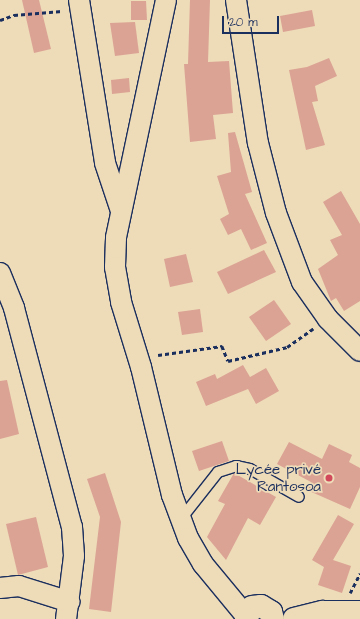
<!DOCTYPE html>
<meta charset="utf-8">
<style>
body{margin:0}
#map{position:relative;width:360px;height:619px;overflow:hidden;background:#eedbb8;font-family:"Architects Daughter",sans-serif}
div>[style]{position:absolute}
.building>*{inset:0;background:#dba394}
.path>*{height:2.5px;margin-top:-1.25px;transform-origin:0;background:repeating-linear-gradient(90deg,#1b2f5e 0 4px,transparent 0 7px)}
.roads{filter:drop-shadow(1px 0 #1b2f5e) drop-shadow(-1px 0 #1b2f5e) drop-shadow(0 1px #1b2f5e) drop-shadow(0 -1px #1b2f5e)}
.service>*{height:10px;margin:-5px;padding:0 5px;transform-origin:5px;border-radius:5px;background:#eedbb8}
.minor>*{height:20px;margin:-10px;padding:0 10px;transform-origin:10px;border-radius:10px;background:#eedbb8}
.tertiary>*{height:22px;margin:-11px;padding:0 11px;transform-origin:11px;border-radius:11px;background:#eedbb8}
.dots>*{width:11px;height:11px;translate:-50% -50%;box-sizing:border-box;border:2px solid #eedbb8;border-radius:50%}
span{translate:-50% -50%;white-space:nowrap;text-align:center;line-height:1.15;-webkit-text-stroke:3.5px #eedbb8;paint-order:stroke}
.poi-label{font-size:15px;color:#1b2f5e}
.right{translate:-100% -50%;text-align:right}
.scale{position:absolute;left:222px;top:16px;width:57px;height:18px;box-sizing:border-box;border:2px solid #1b2f5e;border-top:0;padding-left:5px;font-size:12px;line-height:14px;white-space:nowrap;color:#1b2f5e;-webkit-text-stroke:3px #eedbb8;paint-order:stroke}
</style>
<div id="map">
<div class="building">
<i style="clip-path:polygon(22px 0,39px 0,51px 49px,34px 53px)"></i>
<i style="clip-path:polygon(190px 0,210px 0,208px 62px,229px 61px,233px 113px,213px 115px,216px 139px,190px 142px,184px 64px,188px 64px)"></i>
<i style="clip-path:polygon(131px 1px,146px 1px,147px 20px,131px 20px)"></i>
<i style="clip-path:polygon(312px 10px,315px 26px,283px 32px,280px 16px)"></i>
<i style="clip-path:polygon(135px 22px,139px 53px,115px 56px,110px 23px)"></i>
<i style="clip-path:polygon(329px 58px,337px 76px,315px 86px,318px 101px,312px 102px,325px 145px,306px 150px,289px 70px,307px 67px)"></i>
<i style="clip-path:polygon(129px 78px,130px 92px,112px 94px,111px 80px)"></i>
<i style="clip-path:polygon(235px 132px,252px 192px,245px 194px,267px 243px,251px 250px,241px 229px,228px 235px,220px 219px,229px 214px,217px 176px,231px 172px,228px 133px)"></i>
<i style="clip-path:polygon(341px 191px,360px 224px,360px 301px,344px 311px,336px 298px,331px 301px,318px 269px,338px 255px,330px 240px,342px 235px,323px 202px)"></i>
<i style="clip-path:polygon(264px 250px,276px 272px,228px 294px,217px 272px)"></i>
<i style="clip-path:polygon(186px 254px,193px 282px,170px 287px,164px 259px)"></i>
<i style="clip-path:polygon(274px 300px,291px 324px,266px 341px,249px 317px)"></i>
<i style="clip-path:polygon(200px 309px,203px 332px,182px 335px,178px 312px)"></i>
<i style="clip-path:polygon(243px 365px,250px 377px,266px 368px,279px 391px,256px 404px,248px 389px,206px 406px,196px 382px,215px 374px,217px 379px)"></i>
<i style="clip-path:polygon(7px 380px,19px 434px,0 439px,0 381px)"></i>
<i style="clip-path:polygon(222px 441px,229px 461px,199px 471px,192px 451px)"></i>
<i style="clip-path:polygon(289px 442px,322px 459px,329px 444px,352px 455px,349px 462px,360px 468px,360px 487px,350px 509px,307px 490px,311px 482px,277px 464px)"></i>
<i style="clip-path:polygon(105px 473px,121px 522px,111px 612px,89px 609px,100px 517px,87px 479px)"></i>
<i style="clip-path:polygon(234px 473px,276px 497px,260px 525px,248px 518px,226px 560px,207px 537px,225px 504px,218px 501px)"></i>
<i style="clip-path:polygon(338px 515px,354px 524px,333px 560px,351px 566px,342px 593px,318px 585px,324px 567px,312px 560px)"></i>
<i style="clip-path:polygon(36px 517px,48px 567px,18px 575px,6px 524px)"></i>
</div>
<div class="path">
<i style="left:0;top:20px;width:15px;rotate:-20deg"></i>
<i style="left:14px;top:15px;width:48px;rotate:-4.8deg"></i>
<i style="left:158px;top:355px;width:65px;rotate:-8deg"></i>
<i style="left:222px;top:346px;width:16px;rotate:68deg"></i>
<i style="left:228px;top:361px;width:61px;rotate:-13.3deg"></i>
<i style="left:287px;top:347px;width:32px;rotate:-35deg"></i>
<i style="left:350px;top:593px;width:22px;rotate:-63deg"></i>
</div>
<div class="roads">
<div class="service">
<i style="left:181px;top:519px;width:60px;rotate:-51.8deg"></i>
<i style="left:218px;top:472px;width:19px;rotate:-18deg"></i>
<i style="left:236px;top:466px;width:14px;rotate:12deg"></i>
<i style="left:250px;top:469px;width:56px;rotate:29.7deg"></i>
</div>
<div class="minor">
<i style="left:79px;top:0;width:165px;rotate:80.9deg"></i>
<i style="left:105px;top:163px;width:51px;rotate:71.6deg"></i>
<i style="left:166px;top:0;width:243px;rotate:101.9deg"></i>
<i style="left:116px;top:238px;width:29px;rotate:92deg"></i>
<i style="left:115px;top:267px;width:36px;rotate:80deg"></i>
<i style="left:121px;top:302px;width:68px;rotate:72.9deg"></i>
<i style="left:141px;top:367px;width:132px;rotate:76.4deg"></i>
<i style="left:172px;top:495px;width:46px;rotate:69.6deg"></i>
<i style="left:188px;top:538px;width:30px;rotate:60deg"></i>
<i style="left:203px;top:564px;width:67px;rotate:50.4deg"></i>
<i style="left:236px;top:0;width:145px;rotate:81.3deg"></i>
<i style="left:258px;top:143px;width:72px;rotate:75.6deg"></i>
<i style="left:276px;top:213px;width:74px;rotate:69.4deg"></i>
<i style="left:302px;top:282px;width:45px;rotate:54.9deg"></i>
<i style="left:328px;top:319px;width:45px;rotate:45deg"></i>
<i style="left:0;top:273px;width:38px;rotate:68deg"></i>
<i style="left:14px;top:308px;width:227px;rotate:75.2deg"></i>
<i style="left:72px;top:527px;width:29px;rotate:86deg"></i>
<i style="left:74px;top:556px;width:64px;rotate:97.2deg"></i>
<i style="left:0;top:588px;width:19px;rotate:-6deg"></i>
<i style="left:19px;top:586px;width:53px;rotate:17.4deg"></i>
</div>
<div class="tertiary">
<i style="left:246px;top:619px;width:13px;rotate:-63deg"></i>
<i style="left:252px;top:607px;width:9px;rotate:-6deg"></i>
<i style="left:261px;top:606px;width:12px;rotate:31deg"></i>
<i style="left:271px;top:612px;width:7px;rotate:74deg"></i>
<i style="left:294px;top:619px;width:30px;rotate:-14deg"></i>
<i style="left:323px;top:612px;width:37px"></i>
</div>
</div>
<div class="dots">
<i style="left:329px;top:478px;background:#d1495b"></i>
</div>
<div class="poi-label">
<span class="right" style="left:321px;top:478px">Lycée privé<br>Rantosoa</span>
</div>
<div class="scale">20 m</div>
</div>
